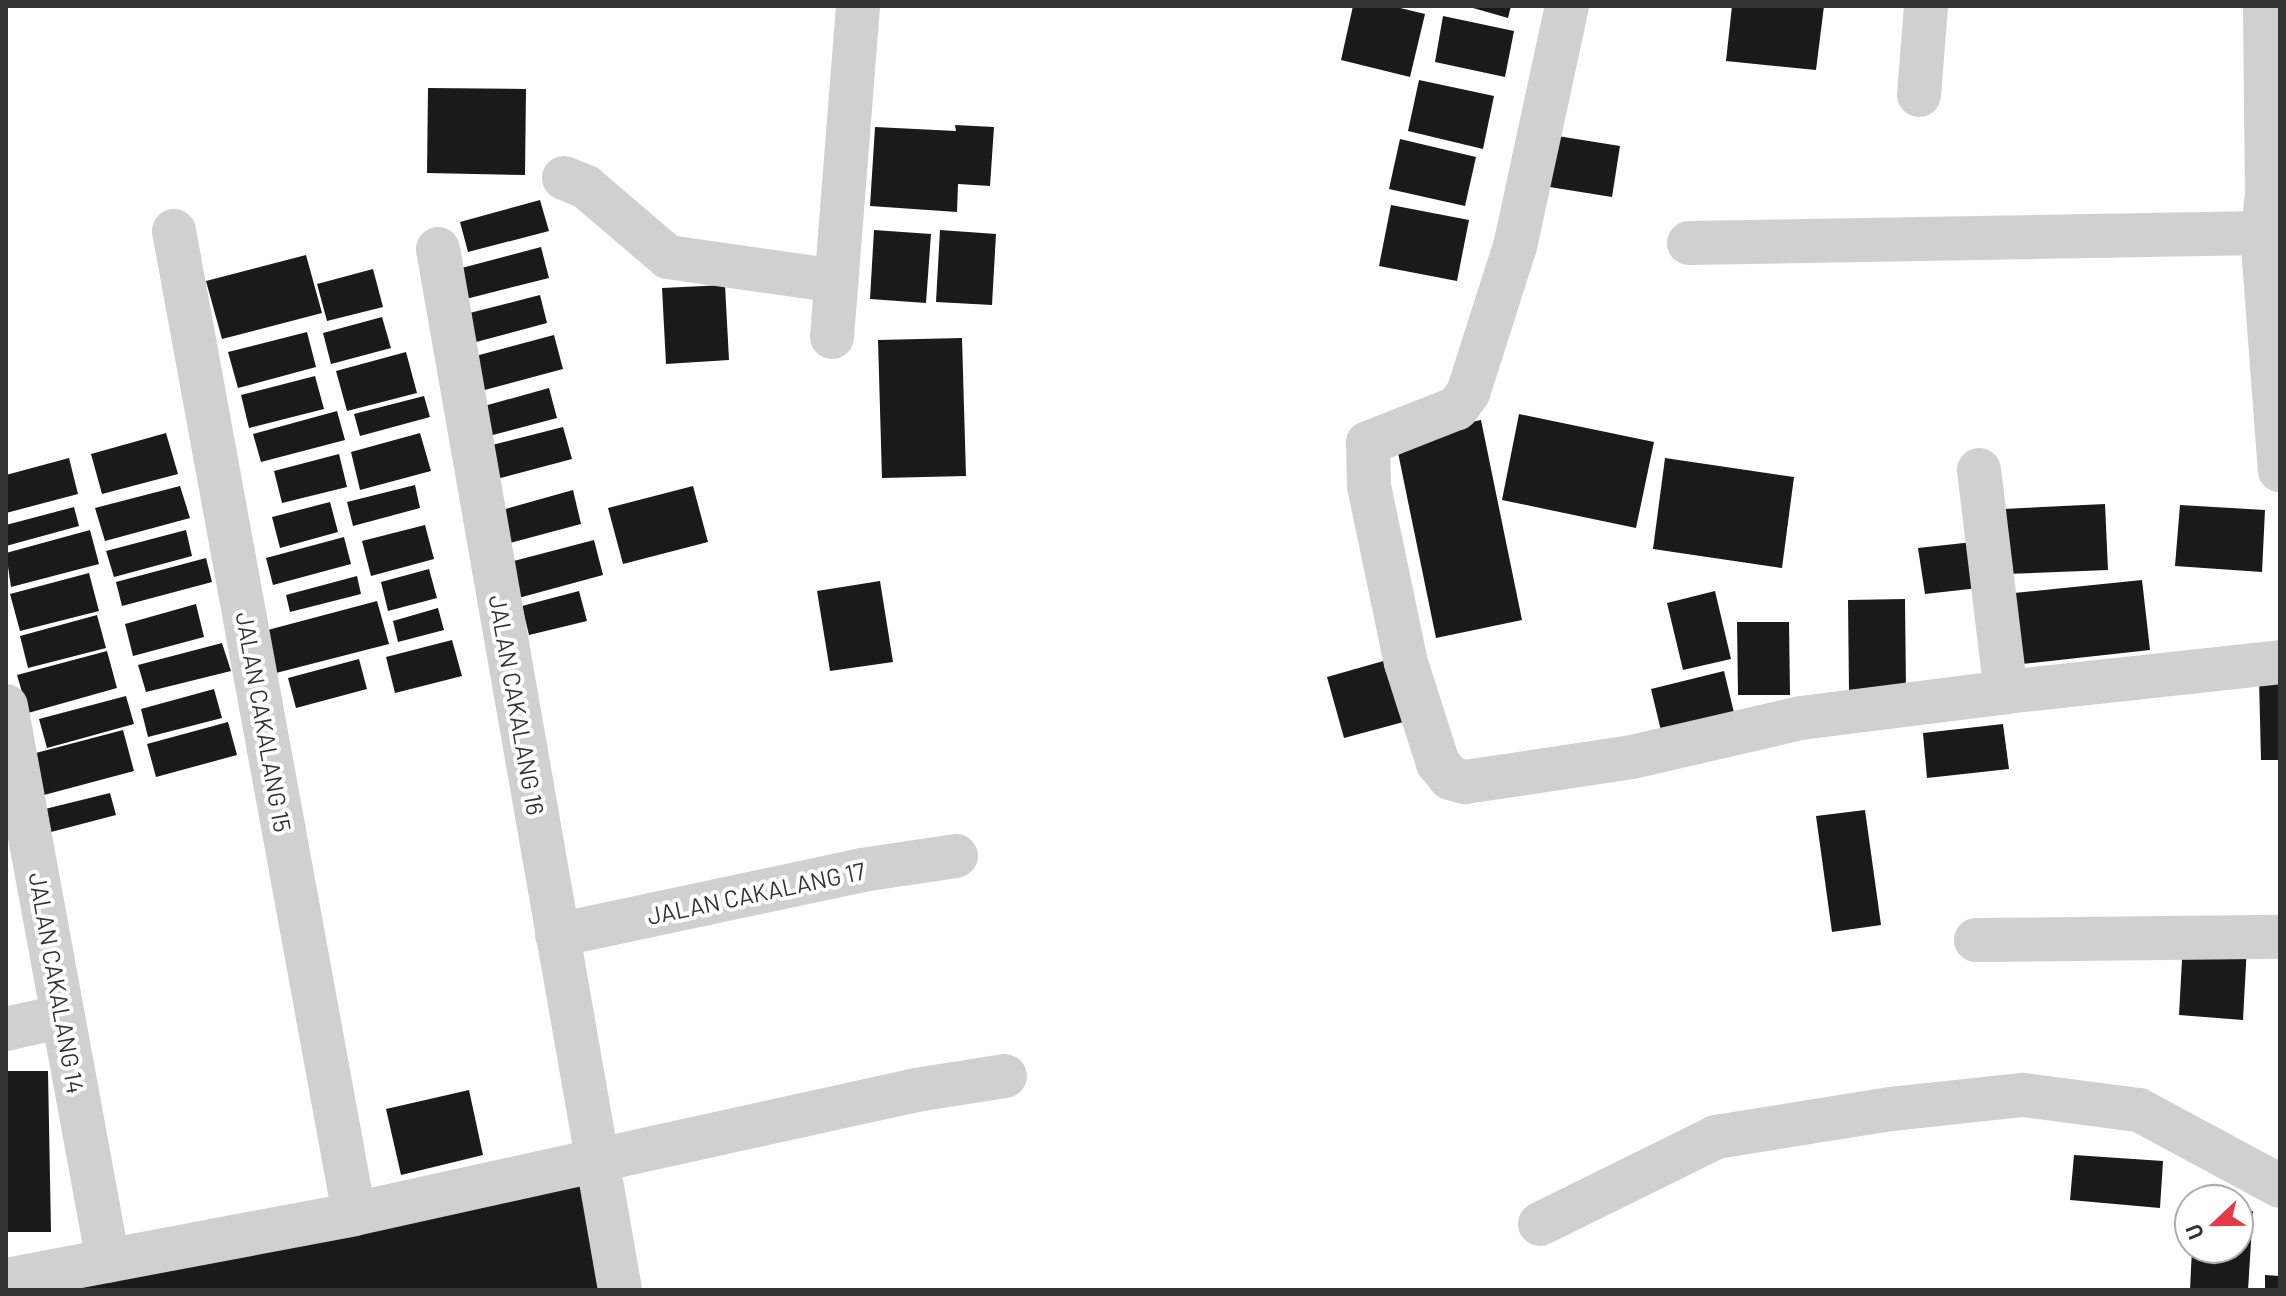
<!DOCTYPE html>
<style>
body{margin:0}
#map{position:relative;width:2286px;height:1296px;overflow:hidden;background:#fff;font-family:Barlow,sans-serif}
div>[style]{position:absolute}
.building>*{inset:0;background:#1a1a1a}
.minor>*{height:44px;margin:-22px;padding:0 22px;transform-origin:22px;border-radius:22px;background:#d0d0d0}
span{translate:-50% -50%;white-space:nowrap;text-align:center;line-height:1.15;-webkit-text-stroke:8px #fff;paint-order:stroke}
.street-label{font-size:24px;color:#333}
.frame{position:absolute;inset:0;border:8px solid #333;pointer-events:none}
.north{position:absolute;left:2174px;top:1184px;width:80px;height:80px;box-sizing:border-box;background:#fff;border:2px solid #adadad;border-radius:50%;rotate:248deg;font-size:22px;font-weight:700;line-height:32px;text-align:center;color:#333}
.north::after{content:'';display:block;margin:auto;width:28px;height:36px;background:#e63946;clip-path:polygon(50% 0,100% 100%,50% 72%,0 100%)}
</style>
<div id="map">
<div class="building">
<i style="clip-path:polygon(1353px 6px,1392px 6px,1425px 14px,1410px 77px,1341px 60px)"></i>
<i style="clip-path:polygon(1466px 6px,1511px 6px,1508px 18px)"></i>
<i style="clip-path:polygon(1732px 6px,1824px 6px,1816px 70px,1726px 61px)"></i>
<i style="clip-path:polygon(1443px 16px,1514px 31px,1505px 77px,1435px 62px)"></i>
<i style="clip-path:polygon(1419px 80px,1494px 96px,1483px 149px,1408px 131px)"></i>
<i style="clip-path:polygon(428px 88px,526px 89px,525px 175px,427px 173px)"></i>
<i style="clip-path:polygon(955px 125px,994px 127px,990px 186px,958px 184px,957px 212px,870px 206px,875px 127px,956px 131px)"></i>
<i style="clip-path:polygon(1545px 134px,1620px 146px,1612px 197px,1537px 185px)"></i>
<i style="clip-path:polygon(1400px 139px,1476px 157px,1465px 206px,1389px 189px)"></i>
<i style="clip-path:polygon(540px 200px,549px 231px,468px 252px,460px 222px)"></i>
<i style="clip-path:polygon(1391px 205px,1469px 220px,1457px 281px,1379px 266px)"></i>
<i style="clip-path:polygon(874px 230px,931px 234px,926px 303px,870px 299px)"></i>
<i style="clip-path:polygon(940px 230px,996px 234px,992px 305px,936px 302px)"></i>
<i style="clip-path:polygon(541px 247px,549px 278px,462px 300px,454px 270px)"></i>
<i style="clip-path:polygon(306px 255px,322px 313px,222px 339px,206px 281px)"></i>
<i style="clip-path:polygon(373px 269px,383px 307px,327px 321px,317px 284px)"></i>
<i style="clip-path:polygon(725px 285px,729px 360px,666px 364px,662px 288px)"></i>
<i style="clip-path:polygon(540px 295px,547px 323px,461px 346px,454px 317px)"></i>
<i style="clip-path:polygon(382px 317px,391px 348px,331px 364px,323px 333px)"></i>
<i style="clip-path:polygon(307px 332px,316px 367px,238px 388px,228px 352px)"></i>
<i style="clip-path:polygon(554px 335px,563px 369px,477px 392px,468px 358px)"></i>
<i style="clip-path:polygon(962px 338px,966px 476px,882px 478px,878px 340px)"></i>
<i style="clip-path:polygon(406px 352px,417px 393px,347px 411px,336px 371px)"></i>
<i style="clip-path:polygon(315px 376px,324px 409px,249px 428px,241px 395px)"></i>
<i style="clip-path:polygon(549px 388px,557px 418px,485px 437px,477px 408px)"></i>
<i style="clip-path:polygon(424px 396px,430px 417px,360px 436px,354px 414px)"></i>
<i style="clip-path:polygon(337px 411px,345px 440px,261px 462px,253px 434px)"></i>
<i style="clip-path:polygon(1519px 414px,1654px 442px,1636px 528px,1502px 500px)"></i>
<i style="clip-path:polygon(1481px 420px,1522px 620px,1436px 638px,1395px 438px)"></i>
<i style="clip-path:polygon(563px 427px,572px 459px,497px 479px,488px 446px)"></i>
<i style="clip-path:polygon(166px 433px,178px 474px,102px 494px,91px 454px)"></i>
<i style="clip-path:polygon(420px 433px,431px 471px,360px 490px,351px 452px)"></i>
<i style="clip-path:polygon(339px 454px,347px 487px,282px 503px,274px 471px)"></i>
<i style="clip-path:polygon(69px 458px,78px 494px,6px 513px,6px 475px)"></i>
<i style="clip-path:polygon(1665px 458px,1794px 477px,1782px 568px,1653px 549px)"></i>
<i style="clip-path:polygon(415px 485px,420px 508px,353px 526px,347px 502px)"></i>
<i style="clip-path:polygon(180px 486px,190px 518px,105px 541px,95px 508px)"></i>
<i style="clip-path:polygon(693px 486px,708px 542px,623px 564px,608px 508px)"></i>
<i style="clip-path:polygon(573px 490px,581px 524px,506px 544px,498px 511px)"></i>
<i style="clip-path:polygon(330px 502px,338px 532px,280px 548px,272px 517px)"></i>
<i style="clip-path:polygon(2105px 504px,2108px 570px,2006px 574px,2003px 509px)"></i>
<i style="clip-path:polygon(2180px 505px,2265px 510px,2262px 572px,2175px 566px)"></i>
<i style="clip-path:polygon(74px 507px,79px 526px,6px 546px,6px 525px)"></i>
<i style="clip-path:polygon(425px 525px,434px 559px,371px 576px,362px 541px)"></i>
<i style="clip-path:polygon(90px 530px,99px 564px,11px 587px,6px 553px)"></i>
<i style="clip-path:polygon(186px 530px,192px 556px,114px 577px,106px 551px)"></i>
<i style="clip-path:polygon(344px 537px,351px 564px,273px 585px,266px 558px)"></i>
<i style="clip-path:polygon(594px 540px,603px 575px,511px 600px,502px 564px)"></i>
<i style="clip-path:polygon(1973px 542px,1979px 588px,1925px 594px,1918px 548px)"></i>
<i style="clip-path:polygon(206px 558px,212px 582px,122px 606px,116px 582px)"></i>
<i style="clip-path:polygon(429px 569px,437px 598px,388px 611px,381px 582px)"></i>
<i style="clip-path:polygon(89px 573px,99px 611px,20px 631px,10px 594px)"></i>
<i style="clip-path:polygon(357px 576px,361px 594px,290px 612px,286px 595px)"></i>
<i style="clip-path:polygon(2142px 580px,2150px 650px,2022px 664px,2014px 593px)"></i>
<i style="clip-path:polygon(880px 581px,893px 662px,830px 671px,817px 591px)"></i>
<i style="clip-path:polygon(579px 591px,587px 621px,529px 635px,522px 606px)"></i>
<i style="clip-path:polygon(1715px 591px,1731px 659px,1683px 670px,1667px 603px)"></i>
<i style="clip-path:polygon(1905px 599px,1906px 692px,1849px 692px,1848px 600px)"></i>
<i style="clip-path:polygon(377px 601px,389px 644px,276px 673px,264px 631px)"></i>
<i style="clip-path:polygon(196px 604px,204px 637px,133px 656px,125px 624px)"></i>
<i style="clip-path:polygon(438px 608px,444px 630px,398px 642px,393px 621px)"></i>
<i style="clip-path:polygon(97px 615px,106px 648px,28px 668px,20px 636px)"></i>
<i style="clip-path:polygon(1737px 622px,1789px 622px,1790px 695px,1738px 695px)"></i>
<i style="clip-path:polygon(452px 640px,462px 676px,395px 693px,386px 657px)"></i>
<i style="clip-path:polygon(222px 643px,231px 671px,146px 692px,138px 665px)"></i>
<i style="clip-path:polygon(107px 651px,117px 688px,28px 713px,17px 675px)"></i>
<i style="clip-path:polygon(1394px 658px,1411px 720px,1344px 738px,1327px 677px)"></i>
<i style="clip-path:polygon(359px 659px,367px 689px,296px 708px,288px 678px)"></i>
<i style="clip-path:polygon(1724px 671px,1736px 721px,1663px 739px,1651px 689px)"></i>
<i style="clip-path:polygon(2259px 679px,2280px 679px,2280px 760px,2261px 760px)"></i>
<i style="clip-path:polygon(214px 689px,222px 718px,148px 737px,141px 709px)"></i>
<i style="clip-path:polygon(126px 696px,134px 724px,47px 748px,39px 719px)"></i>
<i style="clip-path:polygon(228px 722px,237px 755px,156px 777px,147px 744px)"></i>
<i style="clip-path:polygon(2003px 724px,2009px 769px,1927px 778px,1923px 733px)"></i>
<i style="clip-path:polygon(123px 730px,134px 771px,44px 795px,32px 754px)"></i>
<i style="clip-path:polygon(110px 793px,116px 815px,51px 832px,45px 809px)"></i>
<i style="clip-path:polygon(1865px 810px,1881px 925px,1832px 932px,1816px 816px)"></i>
<i style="clip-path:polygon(2183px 942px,2247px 946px,2243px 1020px,2179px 1015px)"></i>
<i style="clip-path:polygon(6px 1071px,48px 1071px,51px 1232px,6px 1232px)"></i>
<i style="clip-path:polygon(469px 1090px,483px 1155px,401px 1175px,386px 1109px)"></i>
<i style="clip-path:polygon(2074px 1155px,2163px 1161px,2160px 1208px,2070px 1200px)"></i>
<i style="clip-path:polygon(585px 1183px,607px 1290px,48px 1290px)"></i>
<i style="clip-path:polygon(2238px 1210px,2253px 1211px,2248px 1290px,2190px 1290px,2192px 1248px,2238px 1248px)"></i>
<i style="clip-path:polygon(2265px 1275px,2280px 1276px,2280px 1290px,2265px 1290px)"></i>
</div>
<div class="minor">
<i style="left:1567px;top:6px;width:246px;rotate:102.2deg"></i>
<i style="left:1515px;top:246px;width:154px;rotate:107.7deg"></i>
<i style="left:1468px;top:393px;width:19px;rotate:126deg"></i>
<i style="left:1457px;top:408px;width:96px;rotate:158.5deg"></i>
<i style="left:1368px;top:443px;width:43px;rotate:88.7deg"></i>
<i style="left:1369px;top:486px;width:181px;rotate:78.2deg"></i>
<i style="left:1406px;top:663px;width:105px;rotate:72.3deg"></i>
<i style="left:1438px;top:763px;width:19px;rotate:51deg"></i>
<i style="left:1450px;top:778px;width:16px;rotate:15deg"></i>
<i style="left:1465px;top:782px;width:169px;rotate:-8.5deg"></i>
<i style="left:1632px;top:757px;width:173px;rotate:-13deg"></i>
<i style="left:1801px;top:718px;width:207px;rotate:-7.2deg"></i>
<i style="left:2265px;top:6px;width:189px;rotate:89.4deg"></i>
<i style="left:2267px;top:195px;width:38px;rotate:97deg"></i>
<i style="left:2262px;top:233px;width:238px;rotate:85.7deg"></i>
<i style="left:1919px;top:95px;width:89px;rotate:-85.5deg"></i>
<i style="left:564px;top:178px;width:24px;rotate:22deg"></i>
<i style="left:586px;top:187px;width:108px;rotate:40.5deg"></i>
<i style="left:668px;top:257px;width:170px;rotate:8.1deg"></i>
<i style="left:174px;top:231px;width:999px;rotate:79.62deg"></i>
<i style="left:1689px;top:243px;width:573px;rotate:-1deg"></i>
<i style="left:438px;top:249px;width:1057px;rotate:80.08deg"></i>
<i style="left:832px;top:337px;width:332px;rotate:-85.5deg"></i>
<i style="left:1979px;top:470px;width:224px;rotate:83.1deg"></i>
<i style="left:2006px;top:692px;width:276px;rotate:-6.2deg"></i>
<i style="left:6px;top:706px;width:564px;rotate:79.59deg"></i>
<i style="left:557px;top:935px;width:312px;rotate:-12deg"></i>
<i style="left:862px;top:870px;width:95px;rotate:-8.5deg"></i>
<i style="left:1976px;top:940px;width:304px;rotate:-0.6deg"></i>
<i style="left:6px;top:1029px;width:58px;rotate:-12.8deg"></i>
<i style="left:1540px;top:1224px;width:196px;rotate:-26.3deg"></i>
<i style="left:1716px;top:1137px;width:177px;rotate:-9.1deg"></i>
<i style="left:1891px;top:1109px;width:133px;rotate:-6.1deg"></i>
<i style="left:2023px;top:1095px;width:117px;rotate:7.4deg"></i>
<i style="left:2139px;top:1110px;width:160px;rotate:28.3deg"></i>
<i style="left:6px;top:1280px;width:354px;rotate:-10.7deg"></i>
<i style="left:354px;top:1214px;width:576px;rotate:-12.44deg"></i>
<i style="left:916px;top:1090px;width:90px;rotate:-8.9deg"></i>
</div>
<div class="street-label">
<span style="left:517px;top:705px;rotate:80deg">JALAN CAKALANG 16</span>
<span style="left:264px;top:722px;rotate:80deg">JALAN CAKALANG 15</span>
<span style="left:756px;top:893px;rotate:-12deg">JALAN CAKALANG 17</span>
<span style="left:57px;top:983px;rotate:80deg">JALAN CAKALANG 14</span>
</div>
<div class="frame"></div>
<div class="north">U</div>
</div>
